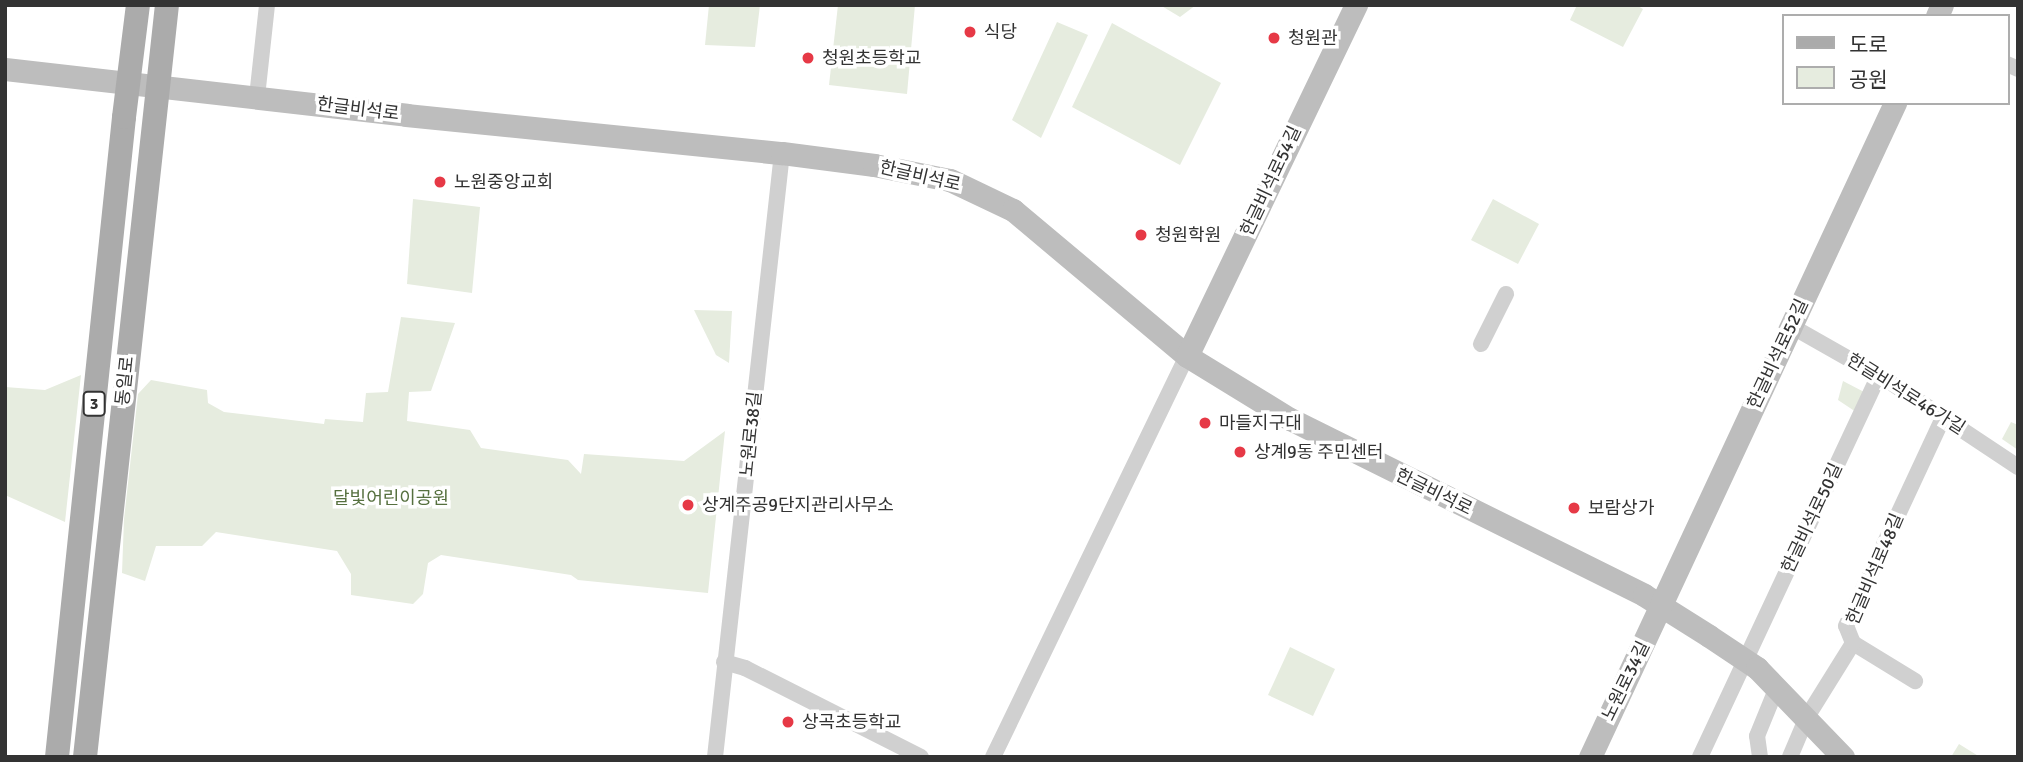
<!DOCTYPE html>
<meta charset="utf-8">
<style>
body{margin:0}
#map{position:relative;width:2023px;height:762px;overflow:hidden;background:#fff;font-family:Signika,"Noto Sans KR",sans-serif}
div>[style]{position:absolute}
.green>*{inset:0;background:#e6ecdf}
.street>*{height:16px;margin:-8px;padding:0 8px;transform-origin:8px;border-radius:8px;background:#d0d0d0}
.secondary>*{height:23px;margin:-11.5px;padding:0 11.5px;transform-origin:11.5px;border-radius:11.5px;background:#bdbdbd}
.primary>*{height:24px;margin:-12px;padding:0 12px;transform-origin:12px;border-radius:12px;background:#ababab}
.dots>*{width:19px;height:19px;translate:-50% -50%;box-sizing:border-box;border:4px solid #fff;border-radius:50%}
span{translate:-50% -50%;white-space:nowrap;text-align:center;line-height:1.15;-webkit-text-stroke:7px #fff;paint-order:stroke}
.shield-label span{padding:2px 5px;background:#fff;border:2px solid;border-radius:5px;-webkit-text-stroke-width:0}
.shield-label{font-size:16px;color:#333;font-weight:700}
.poi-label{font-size:18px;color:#333}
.left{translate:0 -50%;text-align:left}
.street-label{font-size:18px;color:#333}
.park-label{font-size:18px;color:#56703f}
.frame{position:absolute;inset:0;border:7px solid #333;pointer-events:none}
.legend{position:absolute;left:1782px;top:14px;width:228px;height:91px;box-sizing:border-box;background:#fff;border:2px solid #adadad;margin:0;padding:9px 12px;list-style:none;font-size:21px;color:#333}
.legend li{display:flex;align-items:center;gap:14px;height:35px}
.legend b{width:35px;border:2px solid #adadad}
</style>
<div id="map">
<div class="green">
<i style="clip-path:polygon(709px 5px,760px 5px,755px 47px,705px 45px)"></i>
<i style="clip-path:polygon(838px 5px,915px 5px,907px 94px,829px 85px)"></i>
<i style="clip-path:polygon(1160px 5px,1196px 5px,1180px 17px)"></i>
<i style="clip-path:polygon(1577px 5px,1636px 5px,1643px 9px,1623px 47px,1570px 20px)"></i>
<i style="clip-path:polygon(1057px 22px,1088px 35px,1041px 138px,1012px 120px)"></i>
<i style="clip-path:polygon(1112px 23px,1221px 83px,1180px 165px,1072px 107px)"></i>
<i style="clip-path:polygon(413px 199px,480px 207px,472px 293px,407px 284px)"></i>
<i style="clip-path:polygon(1493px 199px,1539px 224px,1518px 264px,1471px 240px)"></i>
<i style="clip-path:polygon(694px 310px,732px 311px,729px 363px,716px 355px)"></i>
<i style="clip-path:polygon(401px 317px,455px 323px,431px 391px,409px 392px,407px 421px,470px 430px,481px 448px,568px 460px,581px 474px,584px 454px,684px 461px,725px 431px,708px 593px,578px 580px,571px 575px,441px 555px,428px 563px,423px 594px,413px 604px,351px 595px,351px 574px,337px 551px,216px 532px,202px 546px,156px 546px,145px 581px,122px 573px,124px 519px,138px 394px,151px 380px,207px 390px,208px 403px,224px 412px,324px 424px,325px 419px,363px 422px,366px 393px,388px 392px)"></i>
<i style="clip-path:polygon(81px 375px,65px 522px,5px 495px,5px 387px,45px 390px)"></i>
<i style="clip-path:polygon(1843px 381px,1866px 393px,1856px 412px,1838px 400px)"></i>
<i style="clip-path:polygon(2011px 422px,2018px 425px,2018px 450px,2002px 439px)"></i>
<i style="clip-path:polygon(1290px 647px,1335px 669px,1313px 716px,1268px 695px)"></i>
<i style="clip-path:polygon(1959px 744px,1980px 757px,1951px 757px)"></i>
</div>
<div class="street">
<i style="left:2007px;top:64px;width:12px;rotate:24deg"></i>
<i style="left:257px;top:97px;width:93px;rotate:-83.8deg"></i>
<i style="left:1791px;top:326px;width:117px;rotate:29.6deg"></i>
<i style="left:1893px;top:384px;width:150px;rotate:33.6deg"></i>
<i style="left:1481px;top:344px;width:56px;rotate:-63.4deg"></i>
<i style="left:1853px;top:643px;width:73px;rotate:31.5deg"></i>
<i style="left:724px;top:662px;width:22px;rotate:16deg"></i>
<i style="left:745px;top:668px;width:197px;rotate:26.8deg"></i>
<i style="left:715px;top:757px;width:608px;rotate:-83.67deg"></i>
<i style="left:993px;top:757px;width:445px;rotate:-64.2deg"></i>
<i style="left:1700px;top:757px;width:422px;rotate:-64.9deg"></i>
<i style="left:1760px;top:757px;width:21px;rotate:-98deg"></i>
<i style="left:1757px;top:736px;width:53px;rotate:-67.8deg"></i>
<i style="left:1790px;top:757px;width:43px;rotate:-67deg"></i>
<i style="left:1807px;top:717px;width:87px;rotate:-58.1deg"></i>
<i style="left:1853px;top:643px;width:18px;rotate:-112deg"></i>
<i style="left:1846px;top:626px;width:232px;rotate:-65deg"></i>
</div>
<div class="secondary">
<i style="left:1937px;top:16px;width:12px;rotate:-66deg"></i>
<i style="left:5px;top:69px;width:404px;rotate:6.5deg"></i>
<i style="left:406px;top:115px;width:378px;rotate:5.8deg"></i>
<i style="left:782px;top:153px;width:93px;rotate:7.4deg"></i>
<i style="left:874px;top:165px;width:77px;rotate:11.2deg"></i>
<i style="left:950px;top:180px;width:70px;rotate:25.5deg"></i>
<i style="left:1013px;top:210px;width:227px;rotate:40deg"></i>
<i style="left:1187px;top:356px;width:121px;rotate:31.5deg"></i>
<i style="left:1290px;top:419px;width:395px;rotate:26.4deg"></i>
<i style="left:1644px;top:595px;width:77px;rotate:32.2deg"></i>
<i style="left:1709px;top:636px;width:58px;rotate:33.7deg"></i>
<i style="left:1757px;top:668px;width:124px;rotate:46deg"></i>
<i style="left:1187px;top:356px;width:390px;rotate:-64.3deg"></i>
<i style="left:1590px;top:757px;width:722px;rotate:-65deg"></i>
</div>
<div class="primary">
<i style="left:57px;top:757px;width:643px;rotate:-84.02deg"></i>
<i style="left:124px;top:117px;width:113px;rotate:-82.9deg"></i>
<i style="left:85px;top:757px;width:756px;rotate:-83.78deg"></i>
</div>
<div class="dots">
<i style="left:970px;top:32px;background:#e63946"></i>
<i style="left:1274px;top:38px;background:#e63946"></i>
<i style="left:808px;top:58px;background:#e63946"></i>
<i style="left:440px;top:182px;background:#e63946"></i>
<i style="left:1141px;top:235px;background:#e63946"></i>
<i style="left:1205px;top:423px;background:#e63946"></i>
<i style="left:1240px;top:452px;background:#e63946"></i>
<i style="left:688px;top:505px;background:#e63946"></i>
<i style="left:1574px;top:508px;background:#e63946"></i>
<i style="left:788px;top:722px;background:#e63946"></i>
</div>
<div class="shield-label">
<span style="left:94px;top:404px">3</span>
</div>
<div class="poi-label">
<span class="left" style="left:984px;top:32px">식당</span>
<span class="left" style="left:1288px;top:38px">청원관</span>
<span class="left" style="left:822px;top:58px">청원초등학교</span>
<span class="left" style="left:454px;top:182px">노원중앙교회</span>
<span class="left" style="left:1155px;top:235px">청원학원</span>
<span class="left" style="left:1219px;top:423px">마들지구대</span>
<span class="left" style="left:1254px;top:452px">상계9동 주민센터</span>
<span class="left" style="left:702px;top:505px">상계주공9단지관리사무소</span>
<span class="left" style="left:1588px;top:508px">보람상가</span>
<span class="left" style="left:802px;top:722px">상곡초등학교</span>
</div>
<div class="street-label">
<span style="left:358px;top:109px;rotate:7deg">한글비석로</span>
<span style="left:920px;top:176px;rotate:13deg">한글비석로</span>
<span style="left:1271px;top:181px;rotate:-65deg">한글비석로54길</span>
<span style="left:1778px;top:354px;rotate:-65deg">한글비석로52길</span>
<span style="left:125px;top:381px;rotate:-84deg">동일로</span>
<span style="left:1906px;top:394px;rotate:32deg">한글비석로46가길</span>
<span style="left:751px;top:434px;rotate:-84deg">노원로38길</span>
<span style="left:1434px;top:492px;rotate:26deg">한글비석로</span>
<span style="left:1812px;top:518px;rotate:-65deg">한글비석로50길</span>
<span style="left:1875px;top:569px;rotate:-67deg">한글비석로48길</span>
<span style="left:1626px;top:681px;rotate:-64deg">노원로34길</span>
</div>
<div class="park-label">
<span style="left:391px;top:498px">달빛어린이공원</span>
</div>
<div class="frame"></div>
<ul class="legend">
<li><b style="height:9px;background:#ababab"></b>도로</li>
<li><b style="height:19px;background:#e6ecdf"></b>공원</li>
</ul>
</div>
